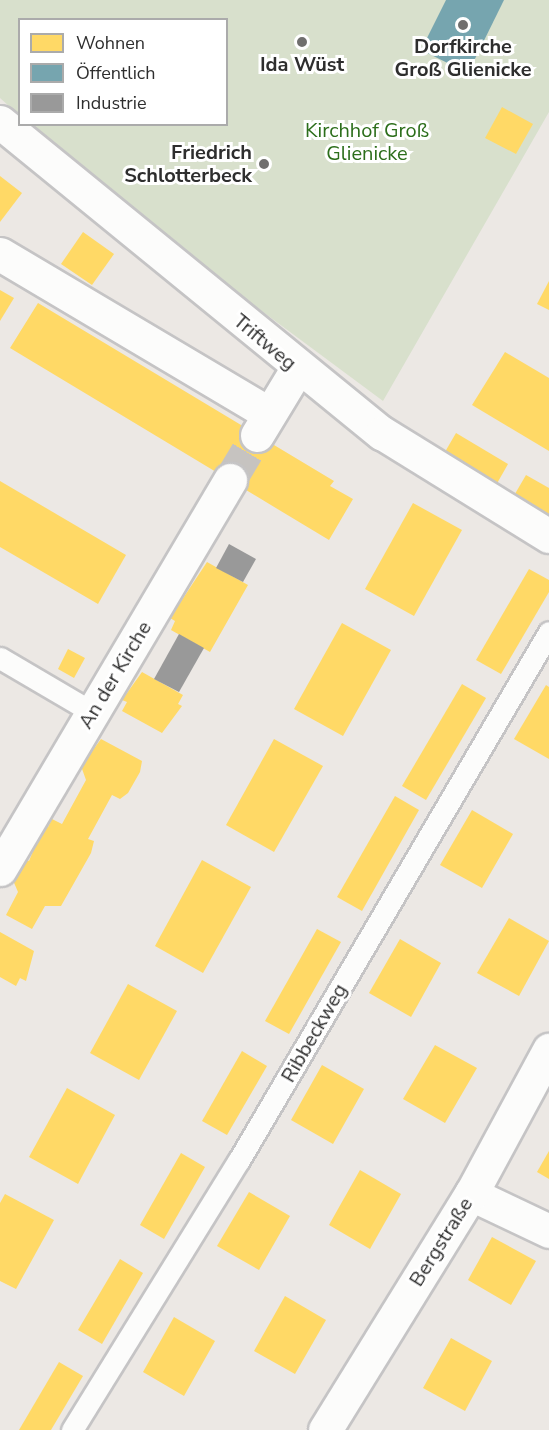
<!DOCTYPE html>
<meta charset="utf-8">
<style>
body{margin:0}
#map{position:relative;width:549px;height:1430px;overflow:hidden;background:#ece8e4;font-family:"Nunito Sans",sans-serif}
div>[style]{position:absolute}
.cemetery>*{inset:0;background:#d8e0cc}
.homes>*{inset:0;background:#ffd966}
.public>*{inset:0;background:#76a5af}
.industry>*{inset:0;background:#999}
.street-tunnel>*{height:33px;margin-top:-16.5px;transform-origin:0;background:repeating-linear-gradient(90deg,#c6c3c0 0 33px,transparent 0 49px)}
.roads{filter:drop-shadow(2px 0 #c5c4c5) drop-shadow(-2px 0 #c5c4c5) drop-shadow(0 2px #c5c4c5) drop-shadow(0 -2px #c5c4c5)}
.lane>*{height:21px;margin:-10.5px;padding:0 10.5px;transform-origin:10.5px;border-radius:10.5px;background:#fcfcfb}
.street>*{height:33px;margin:-16.5px;padding:0 16.5px;transform-origin:16.5px;border-radius:16.5px;background:#fcfcfb}
.dots>*{width:16px;height:16px;translate:-50% -50%;box-sizing:border-box;border:3px solid #fff;border-radius:50%}
span{translate:-50% -50%;white-space:nowrap;text-align:center;line-height:1.15;-webkit-text-stroke:6px #fff;paint-order:stroke}
.poi-label{font-size:20px;color:#2e2e2e;font-weight:700}
.right{translate:-100% -50%;text-align:right}
.park-label{font-size:20px;color:#2c6e1b}
.street-label{font-size:20px;color:#2e2e2e}
.legend{position:absolute;left:18px;top:18px;width:210px;height:108px;box-sizing:border-box;background:#fff;border:2px solid #ababab;margin:0;padding:8px 10px;list-style:none;font-size:18px;color:#2e2e2e}
.legend li{display:flex;align-items:center;gap:12px;height:30px}
.legend b{width:30px;border:2px solid #ababab}
</style>
<div id="map">
<div class="cemetery">
<i style="clip-path:polygon(0 0,549px 0,549px 112px,383px 401px,197px 263px,31px 125px,226px 124px,226px 20px,20px 20px,19px 115px,0 98px)"></i>
</div>
<div class="homes">
<i style="clip-path:polygon(502px 107px,533px 124px,516px 154px,485px 138px)"></i>
<i style="clip-path:polygon(0 176px,22px 193px,0 222px)"></i>
<i style="clip-path:polygon(83px 232px,114px 254px,92px 285px,61px 264px)"></i>
<i style="clip-path:polygon(549px 281px,549px 310px,537px 304px)"></i>
<i style="clip-path:polygon(0 290px,14px 298px,0 321px)"></i>
<i style="clip-path:polygon(38px 303px,334px 481px,330px 486px,353px 499px,329px 540px,10px 348px)"></i>
<i style="clip-path:polygon(505px 352px,549px 378px,549px 451px,472px 405px)"></i>
<i style="clip-path:polygon(456px 433px,508px 464px,495px 487px,442px 457px)"></i>
<i style="clip-path:polygon(526px 475px,549px 488px,549px 519px,512px 499px)"></i>
<i style="clip-path:polygon(0 481px,126px 555px,98px 604px,0 547px)"></i>
<i style="clip-path:polygon(413px 503px,462px 530px,414px 616px,365px 589px)"></i>
<i style="clip-path:polygon(207px 562px,248px 585px,210px 652px,171px 630px,175px 621px,170px 618px)"></i>
<i style="clip-path:polygon(529px 569px,549px 580px,549px 592px,501px 674px,476px 660px)"></i>
<i style="clip-path:polygon(342px 623px,391px 650px,343px 736px,294px 709px)"></i>
<i style="clip-path:polygon(68px 649px,85px 658px,74px 678px,58px 669px)"></i>
<i style="clip-path:polygon(142px 672px,183px 695px,178px 704px,182px 706px,162px 733px,122px 711px,127px 702px,122px 700px)"></i>
<i style="clip-path:polygon(462px 684px,486px 698px,426px 800px,402px 786px)"></i>
<i style="clip-path:polygon(546px 685px,549px 687px,549px 759px,514px 739px)"></i>
<i style="clip-path:polygon(101px 739px,142px 761px,140px 772px,128px 793px,120px 799px,112px 795px,88px 839px,94px 841px,91px 853px,61px 906px,45px 906px,32px 929px,6px 915px,18px 892px,12px 878px,24px 858px,29px 861px,44px 824px,48px 827px,52px 819px,62px 824px,86px 780px,81px 766px)"></i>
<i style="clip-path:polygon(274px 739px,323px 766px,274px 852px,226px 825px)"></i>
<i style="clip-path:polygon(395px 796px,419px 810px,362px 911px,337px 897px)"></i>
<i style="clip-path:polygon(472px 810px,513px 834px,482px 888px,440px 865px)"></i>
<i style="clip-path:polygon(202px 860px,251px 887px,203px 973px,155px 946px)"></i>
<i style="clip-path:polygon(509px 918px,549px 941px,519px 996px,477px 973px)"></i>
<i style="clip-path:polygon(317px 929px,341px 942px,289px 1034px,265px 1021px)"></i>
<i style="clip-path:polygon(0 932px,34px 951px,26px 981px,20px 978px,16px 986px,0 977px)"></i>
<i style="clip-path:polygon(400px 939px,441px 963px,411px 1017px,369px 993px)"></i>
<i style="clip-path:polygon(128px 984px,177px 1011px,139px 1080px,90px 1053px)"></i>
<i style="clip-path:polygon(435px 1045px,477px 1068px,445px 1123px,403px 1099px)"></i>
<i style="clip-path:polygon(242px 1051px,267px 1066px,227px 1135px,202px 1121px)"></i>
<i style="clip-path:polygon(322px 1065px,364px 1089px,333px 1144px,291px 1120px)"></i>
<i style="clip-path:polygon(67px 1088px,115px 1115px,78px 1184px,29px 1157px)"></i>
<i style="clip-path:polygon(549px 1151px,549px 1179px,537px 1172px)"></i>
<i style="clip-path:polygon(181px 1153px,205px 1167px,164px 1239px,140px 1225px)"></i>
<i style="clip-path:polygon(360px 1170px,401px 1194px,370px 1249px,329px 1225px)"></i>
<i style="clip-path:polygon(249px 1192px,290px 1216px,259px 1270px,217px 1246px)"></i>
<i style="clip-path:polygon(5px 1194px,54px 1220px,16px 1289px,0 1281px,0 1203px)"></i>
<i style="clip-path:polygon(492px 1237px,536px 1261px,511px 1305px,468px 1280px)"></i>
<i style="clip-path:polygon(120px 1259px,143px 1273px,102px 1344px,78px 1330px)"></i>
<i style="clip-path:polygon(285px 1296px,326px 1320px,295px 1374px,254px 1351px)"></i>
<i style="clip-path:polygon(174px 1317px,215px 1341px,184px 1396px,143px 1372px)"></i>
<i style="clip-path:polygon(451px 1338px,492px 1361px,465px 1411px,423px 1388px)"></i>
<i style="clip-path:polygon(59px 1362px,83px 1376px,51px 1430px,19px 1430px)"></i>
</div>
<div class="public">
<i style="clip-path:polygon(446px 0,504px 0,468px 73px,421px 50px)"></i>
</div>
<div class="industry">
<i style="clip-path:polygon(229px 544px,256px 559px,243px 582px,216px 568px)"></i>
<i style="clip-path:polygon(179px 634px,204px 648px,179px 692px,154px 679px)"></i>
</div>
<div class="street-tunnel">
<i style="left:230px;top:480px;width:52px;rotate:-59deg"></i>
</div>
<div class="roads">
<div class="lane">
<i style="left:0;top:658px;width:107px;rotate:30.4deg"></i>
<i style="left:72px;top:1430px;width:317px;rotate:-58.3deg"></i>
<i style="left:239px;top:1160px;width:612px;rotate:-59.58deg"></i>
</div>
<div class="street">
<i style="left:0;top:122px;width:493px;rotate:39.2deg"></i>
<i style="left:382px;top:433px;width:196px;rotate:31.7deg"></i>
<i style="left:0;top:254px;width:313px;rotate:30.7deg"></i>
<i style="left:257px;top:435px;width:77px;rotate:-58.8deg"></i>
<i style="left:0;top:869px;width:452px;rotate:-59.4deg"></i>
<i style="left:471px;top:1194px;width:86px;rotate:25.4deg"></i>
<i style="left:325px;top:1430px;width:278px;rotate:-58.3deg"></i>
<i style="left:471px;top:1194px;width:164px;rotate:-61.6deg"></i>
</div>
</div>
<div class="dots">
<i style="left:463px;top:25px;background:#706f6e"></i>
<i style="left:302px;top:42px;background:#706f6e"></i>
<i style="left:264px;top:164px;background:#706f6e"></i>
</div>
<div class="poi-label">
<span style="left:463px;top:58px">Dorfkirche<br>Groß Glienicke</span>
<span style="left:302px;top:64px">Ida Wüst</span>
<span class="right" style="left:252px;top:164px">Friedrich<br>Schlotterbeck</span>
</div>
<div class="park-label">
<span style="left:367px;top:142px">Kirchhof Groß<br>Glienicke</span>
</div>
<div class="street-label">
<span style="left:265px;top:342px;rotate:40deg">Triftweg</span>
<span style="left:115px;top:675px;rotate:-59deg">An der Kirche</span>
<span style="left:314px;top:1033px;rotate:-60deg">Ribbeckweg</span>
<span style="left:441px;top:1242px;rotate:-58deg">Bergstraße</span>
</div>
<ul class="legend">
<li><b style="height:16px;background:#ffd966"></b>Wohnen</li>
<li><b style="height:16px;background:#76a5af"></b>Öffentlich</li>
<li><b style="height:16px;background:#999"></b>Industrie</li>
</ul>
</div>
